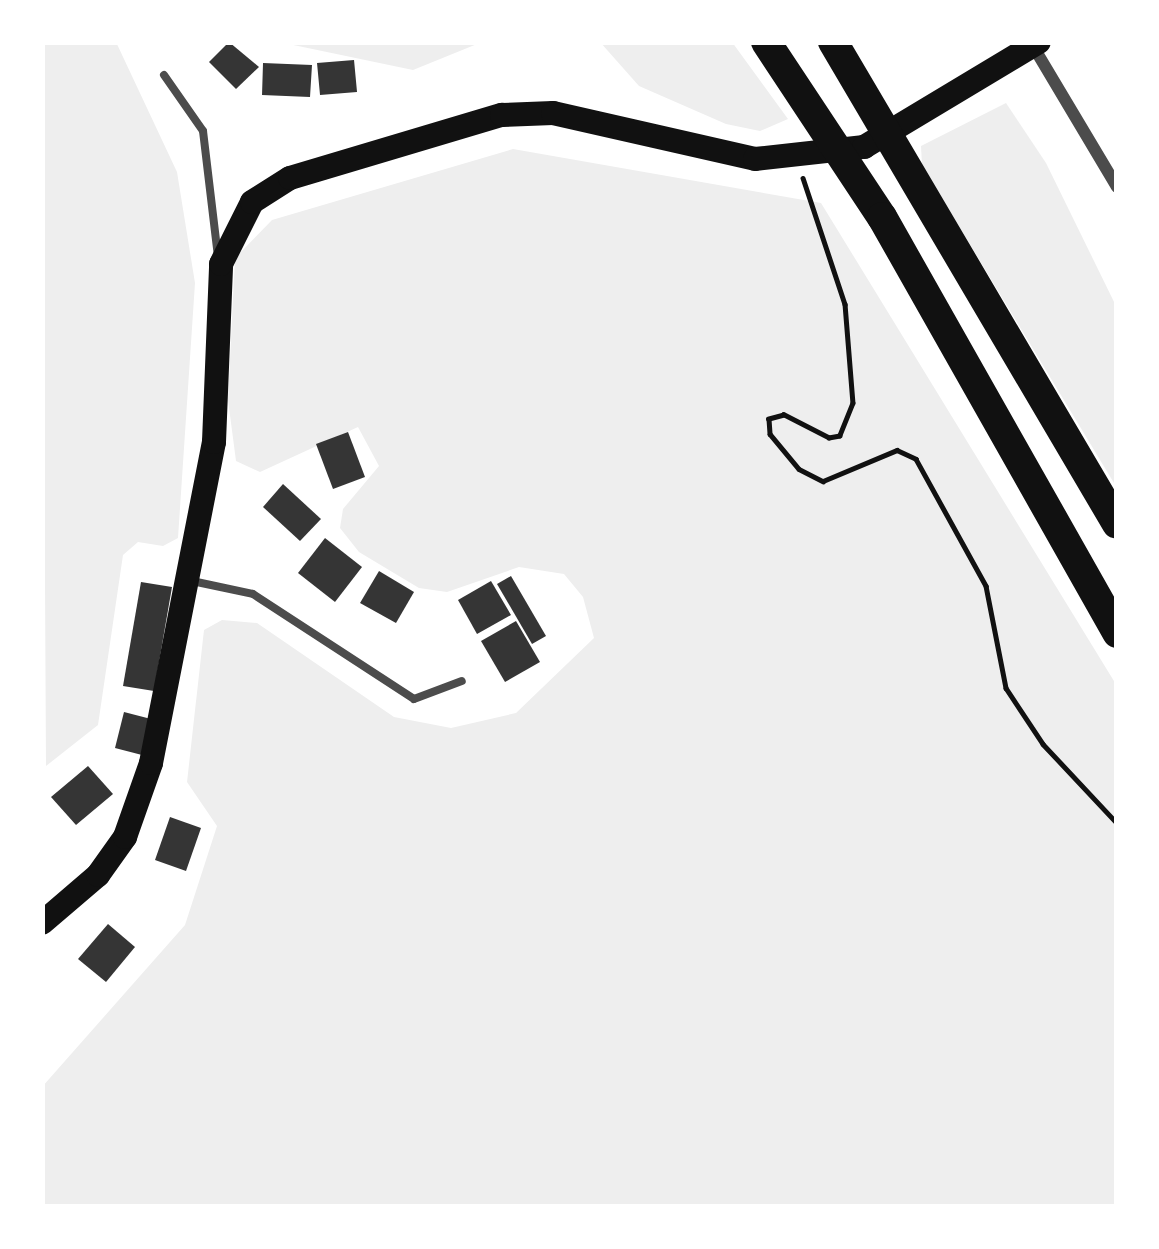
<!DOCTYPE html>
<style>
body{margin:0}
#map{position:relative;width:1159px;height:1249px;overflow:hidden;background:#fff;font-family:"Source Serif 4",serif}
div>[style]{position:absolute}
.green>*{inset:0;background:#eee}
.building>*{inset:0;background:#353535}
.path>*{height:4.5px;margin:-2.25px;padding:0 2.25px;transform-origin:2.25px;border-radius:2.25px;background:#111}
.service>*{height:8px;margin:-4px;padding:0 4px;transform-origin:4px;border-radius:4px;background:#4c4c4c}
.minor>*{height:12px;margin:-6px;padding:0 6px;transform-origin:6px;border-radius:6px;background:#4c4c4c}
.secondary>*{height:24px;margin:-12px;padding:0 12px;transform-origin:12px;border-radius:12px;background:#111}
.motorway>*{height:30px;margin:-15px;padding:0 15px;transform-origin:15px;border-radius:15px;background:#111}
span{translate:-50% -50%;white-space:nowrap;text-align:center;line-height:1.15;-webkit-text-stroke:9px #fff;paint-order:stroke}
.frame{position:absolute;inset:0;border:45px solid #fff;pointer-events:none}
</style>
<div id="map">
<div class="green">
<i style="clip-path:polygon(42px 42px,116px 42px,177px 172px,195px 283px,178px 538px,163px 546px,138px 542px,123px 555px,98px 725px,46px 766px)"></i>
<i style="clip-path:polygon(279px 42px,482px 42px,413px 70px)"></i>
<i style="clip-path:polygon(600px 42px,732px 42px,788px 119px,760px 131px,726px 124px,639px 86px)"></i>
<i style="clip-path:polygon(1006px 103px,1046px 163px,1117px 308px,1117px 488px,922px 165px,921px 146px)"></i>
<i style="clip-path:polygon(513px 149px,821px 203px,1117px 686px,1117px 1207px,42px 1207px,42px 1087px,185px 925px,217px 826px,187px 782px,204px 630px,222px 620px,257px 623px,394px 717px,451px 728px,516px 713px,594px 638px,583px 597px,564px 574px,519px 567px,447px 592px,419px 588px,359px 552px,340px 528px,343px 509px,379px 466px,358px 427px,260px 472px,236px 461px,228px 400px,235px 258px,272px 220px)"></i>
</div>
<div class="building">
<i style="clip-path:polygon(229px 42px,259px 67px,236px 89px,209px 62px)"></i>
<i style="clip-path:polygon(354px 60px,357px 92px,320px 95px,317px 63px)"></i>
<i style="clip-path:polygon(263px 63px,312px 65px,310px 97px,262px 95px)"></i>
<i style="clip-path:polygon(348px 432px,365px 477px,333px 489px,316px 444px)"></i>
<i style="clip-path:polygon(283px 484px,321px 519px,300px 541px,263px 507px)"></i>
<i style="clip-path:polygon(325px 538px,362px 567px,335px 602px,298px 573px)"></i>
<i style="clip-path:polygon(379px 571px,414px 592px,396px 623px,360px 603px)"></i>
<i style="clip-path:polygon(511px 576px,546px 636px,532px 644px,497px 584px)"></i>
<i style="clip-path:polygon(491px 581px,511px 615px,477px 634px,458px 600px)"></i>
<i style="clip-path:polygon(141px 582px,172px 587px,154px 691px,123px 686px)"></i>
<i style="clip-path:polygon(516px 621px,540px 662px,505px 682px,481px 641px)"></i>
<i style="clip-path:polygon(124px 712px,151px 719px,142px 755px,115px 748px)"></i>
<i style="clip-path:polygon(88px 766px,113px 794px,76px 825px,51px 797px)"></i>
<i style="clip-path:polygon(170px 817px,201px 828px,186px 871px,155px 860px)"></i>
<i style="clip-path:polygon(108px 924px,135px 947px,106px 982px,78px 959px)"></i>
</div>
<div class="path">
<i style="left:803px;top:178px;width:133px;rotate:71.6deg"></i>
<i style="left:845px;top:304px;width:99px;rotate:85.4deg"></i>
<i style="left:853px;top:403px;width:35px;rotate:112deg"></i>
<i style="left:840px;top:436px;width:11px;rotate:170deg"></i>
<i style="left:829px;top:438px;width:51px;rotate:-152.9deg"></i>
<i style="left:784px;top:415px;width:16px;rotate:165deg"></i>
<i style="left:769px;top:419px;width:15px;rotate:86deg"></i>
<i style="left:770px;top:434px;width:45px;rotate:50.4deg"></i>
<i style="left:799px;top:469px;width:27px;rotate:27deg"></i>
<i style="left:823px;top:481px;width:80px;rotate:-22.7deg"></i>
<i style="left:897px;top:450px;width:21px;rotate:25deg"></i>
<i style="left:916px;top:459px;width:145px;rotate:61.1deg"></i>
<i style="left:986px;top:586px;width:104px;rotate:78.9deg"></i>
<i style="left:1006px;top:688px;width:67px;rotate:56.5deg"></i>
<i style="left:1043px;top:744px;width:108px;rotate:46.9deg"></i>
</div>
<div class="service">
<i style="left:164px;top:75px;width:68px;rotate:55.1deg"></i>
<i style="left:203px;top:131px;width:127px;rotate:83.2deg"></i>
<i style="left:192px;top:581px;width:62px;rotate:12deg"></i>
<i style="left:253px;top:594px;width:192px;rotate:33.1deg"></i>
<i style="left:414px;top:699px;width:51px;rotate:-20.6deg"></i>
</div>
<div class="minor">
<i style="left:1033px;top:46px;width:164px;rotate:59.2deg"></i>
</div>
<div class="secondary">
<i style="left:42px;top:923px;width:74px;rotate:-40.6deg"></i>
<i style="left:98px;top:875px;width:47px;rotate:-54.6deg"></i>
<i style="left:125px;top:837px;width:78px;rotate:-70.6deg"></i>
<i style="left:151px;top:763px;width:327px;rotate:-78.9deg"></i>
<i style="left:214px;top:442px;width:178px;rotate:-87.7deg"></i>
<i style="left:221px;top:264px;width:69px;rotate:-63.4deg"></i>
<i style="left:252px;top:202px;width:45px;rotate:-32.3deg"></i>
<i style="left:290px;top:178px;width:221px;rotate:-16.6deg"></i>
<i style="left:502px;top:115px;width:51px;rotate:-2.2deg"></i>
<i style="left:553px;top:113px;width:207px;rotate:12.8deg"></i>
<i style="left:755px;top:159px;width:110px;rotate:-6.3deg"></i>
<i style="left:864px;top:147px;width:204px;rotate:-31deg"></i>
</div>
<div class="motorway">
<i style="left:766px;top:42px;width:210px;rotate:56.5deg"></i>
<i style="left:882px;top:217px;width:478px;rotate:60.5deg"></i>
<i style="left:833px;top:42px;width:559px;rotate:59.49deg"></i>
</div>
<div class="frame"></div>
</div>
